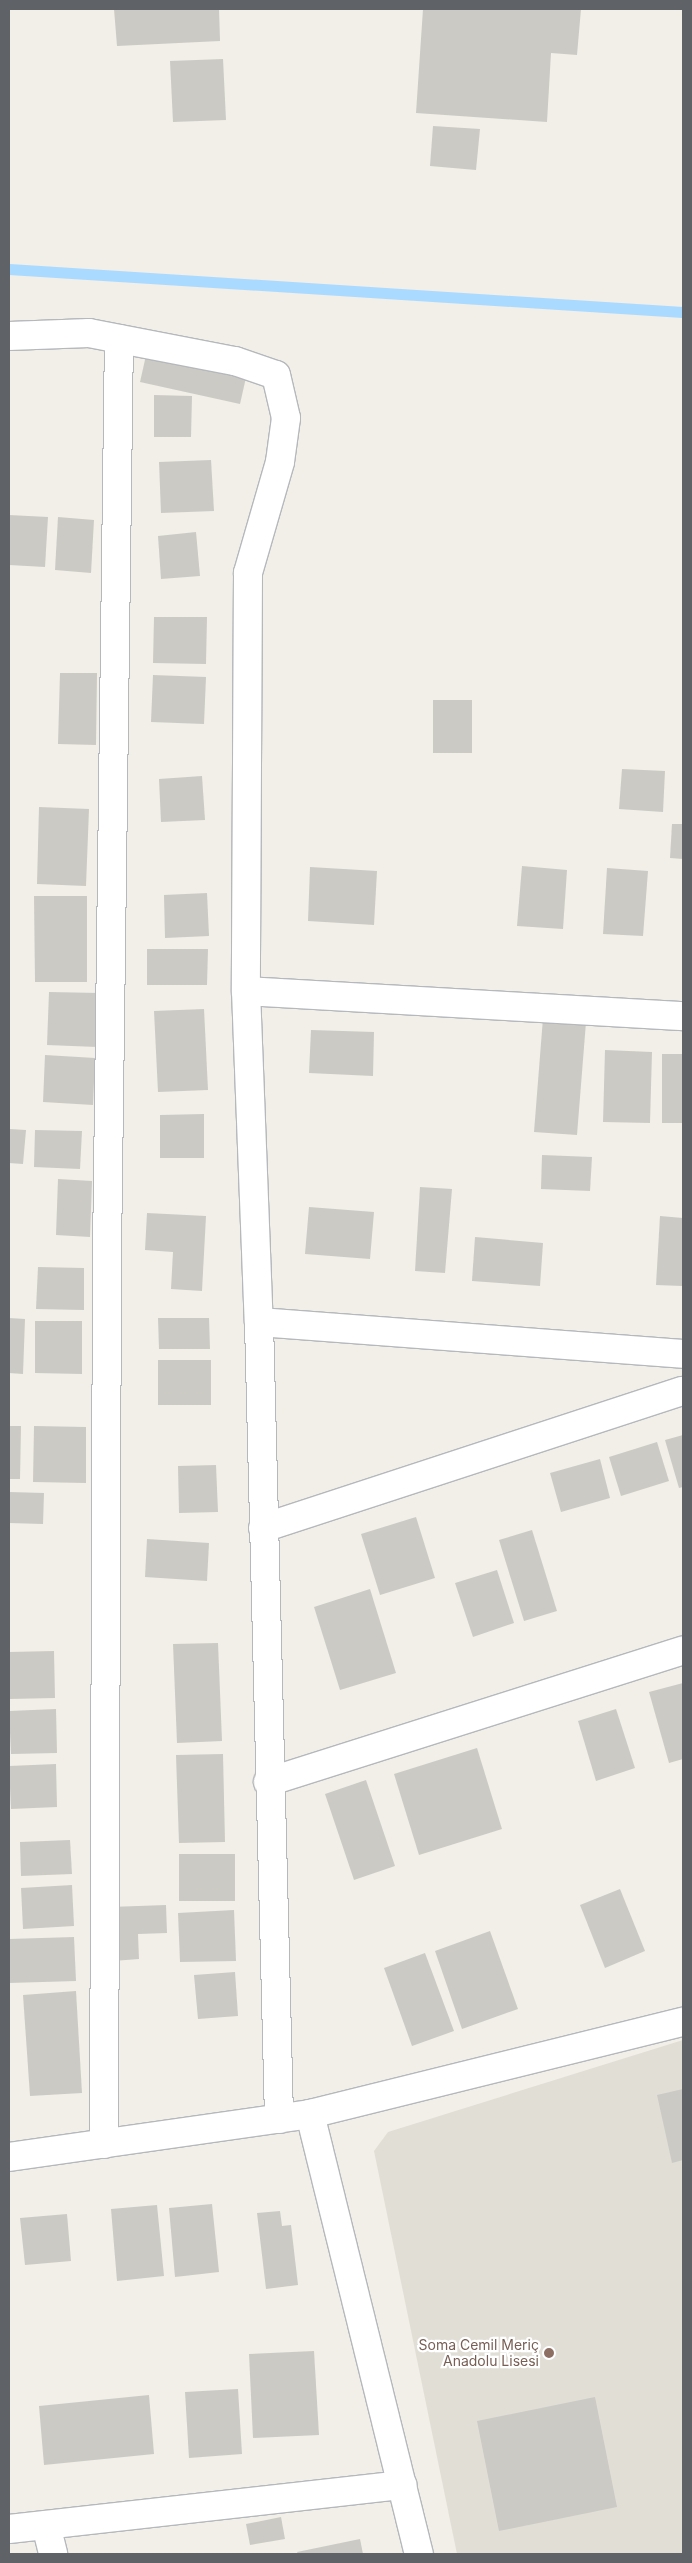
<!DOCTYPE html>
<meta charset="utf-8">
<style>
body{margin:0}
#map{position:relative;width:692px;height:2563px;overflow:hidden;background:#f1efe8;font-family:Inter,sans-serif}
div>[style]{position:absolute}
.education>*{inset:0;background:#e1ded6}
.stream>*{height:11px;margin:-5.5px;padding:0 5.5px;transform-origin:5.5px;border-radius:5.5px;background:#aadaff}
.building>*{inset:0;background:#cccac5}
.roads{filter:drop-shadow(1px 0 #b5b8bc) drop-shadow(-1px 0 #b5b8bc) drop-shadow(0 1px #b5b8bc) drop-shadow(0 -1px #b5b8bc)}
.street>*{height:28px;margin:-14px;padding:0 14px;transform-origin:14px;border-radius:14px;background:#fff}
.dots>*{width:14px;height:14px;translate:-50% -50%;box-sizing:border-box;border:2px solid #fff;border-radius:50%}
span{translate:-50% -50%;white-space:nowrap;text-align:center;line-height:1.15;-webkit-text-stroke:4.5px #fff;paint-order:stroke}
.education-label{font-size:14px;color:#785e54}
.right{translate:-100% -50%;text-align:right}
.frame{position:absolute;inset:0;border:10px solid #5f6368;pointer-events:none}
</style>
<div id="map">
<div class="education">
<i style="clip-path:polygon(683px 2040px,683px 2554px,457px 2554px,374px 2151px,388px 2132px)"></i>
</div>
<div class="stream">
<i style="left:9px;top:269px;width:675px;rotate:3.65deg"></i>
</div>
<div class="building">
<i style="clip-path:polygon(114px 9px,219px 9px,220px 41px,117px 46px)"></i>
<i style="clip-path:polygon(423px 9px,581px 9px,577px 55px,551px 53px,547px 122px,416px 113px)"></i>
<i style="clip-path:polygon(223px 59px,226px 120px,173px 122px,170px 61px)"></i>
<i style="clip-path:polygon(433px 126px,480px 129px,476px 170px,430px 166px)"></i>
<i style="clip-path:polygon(147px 351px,247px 373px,240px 404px,140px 382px)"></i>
<i style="clip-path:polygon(154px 395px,192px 396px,191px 437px,154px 437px)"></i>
<i style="clip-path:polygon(211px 460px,214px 511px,161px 513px,159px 462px)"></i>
<i style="clip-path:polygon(9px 515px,48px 517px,45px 567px,9px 565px)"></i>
<i style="clip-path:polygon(58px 517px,94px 520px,91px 573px,55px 570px)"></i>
<i style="clip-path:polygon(196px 532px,200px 576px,161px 579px,158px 536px)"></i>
<i style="clip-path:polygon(154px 617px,207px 617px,206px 664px,153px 663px)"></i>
<i style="clip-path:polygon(60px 673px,97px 673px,96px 745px,58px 744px)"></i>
<i style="clip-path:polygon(153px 675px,206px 677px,204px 724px,151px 722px)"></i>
<i style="clip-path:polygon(433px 700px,472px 700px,472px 753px,433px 753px)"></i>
<i style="clip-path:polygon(622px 769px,665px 771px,663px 812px,619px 809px)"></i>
<i style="clip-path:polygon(202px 776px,205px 820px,161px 822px,159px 779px)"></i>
<i style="clip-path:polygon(39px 807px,89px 809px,86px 886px,37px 884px)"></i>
<i style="clip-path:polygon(672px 824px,683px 824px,683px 859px,670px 858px)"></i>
<i style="clip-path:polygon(522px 866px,567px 870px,563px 929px,517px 926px)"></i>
<i style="clip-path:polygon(310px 867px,377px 871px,374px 925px,308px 921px)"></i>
<i style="clip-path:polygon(607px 868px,648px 871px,643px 936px,603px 934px)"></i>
<i style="clip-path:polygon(207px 893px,209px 936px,165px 938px,164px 895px)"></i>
<i style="clip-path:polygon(34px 896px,87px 896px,87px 982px,35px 982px)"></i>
<i style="clip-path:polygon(147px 949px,208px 949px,207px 985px,147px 985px)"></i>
<i style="clip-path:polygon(49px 992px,99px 993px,97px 1047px,47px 1045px)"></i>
<i style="clip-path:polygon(204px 1009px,208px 1090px,158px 1092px,154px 1011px)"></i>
<i style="clip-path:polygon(543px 1018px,586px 1022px,577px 1135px,534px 1132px)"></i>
<i style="clip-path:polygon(311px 1030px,374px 1032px,373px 1076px,309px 1073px)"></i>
<i style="clip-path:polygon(605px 1050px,652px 1052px,650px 1123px,603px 1122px)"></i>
<i style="clip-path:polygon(662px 1054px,683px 1054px,683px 1123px,662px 1123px)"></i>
<i style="clip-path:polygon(45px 1055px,95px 1058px,93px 1105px,43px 1102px)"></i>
<i style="clip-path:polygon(204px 1114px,204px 1158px,160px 1158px,160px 1115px)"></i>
<i style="clip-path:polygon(9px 1129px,26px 1130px,23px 1164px,9px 1163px)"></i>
<i style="clip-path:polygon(35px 1130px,82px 1131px,80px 1169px,34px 1167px)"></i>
<i style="clip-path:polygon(542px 1155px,592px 1157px,590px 1191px,541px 1189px)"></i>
<i style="clip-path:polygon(58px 1179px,92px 1181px,90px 1237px,56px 1235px)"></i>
<i style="clip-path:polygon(420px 1187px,452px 1189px,445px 1273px,415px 1271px)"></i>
<i style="clip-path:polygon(309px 1207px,374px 1212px,370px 1259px,305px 1254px)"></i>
<i style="clip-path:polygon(147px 1213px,206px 1216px,202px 1291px,171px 1289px,173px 1252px,145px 1250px)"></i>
<i style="clip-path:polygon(660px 1216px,683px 1218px,683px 1286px,656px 1285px)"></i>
<i style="clip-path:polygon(475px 1237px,543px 1243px,540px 1286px,472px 1281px)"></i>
<i style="clip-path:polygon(38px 1267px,84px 1268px,84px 1310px,36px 1309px)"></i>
<i style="clip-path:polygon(9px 1318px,25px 1319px,23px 1374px,9px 1373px)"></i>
<i style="clip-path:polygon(158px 1318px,209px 1318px,210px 1349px,159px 1349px)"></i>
<i style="clip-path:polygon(35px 1321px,82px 1321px,82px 1374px,35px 1373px)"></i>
<i style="clip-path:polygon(158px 1360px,211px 1360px,211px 1405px,158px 1405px)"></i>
<i style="clip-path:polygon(9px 1426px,21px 1426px,20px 1479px,9px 1479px)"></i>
<i style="clip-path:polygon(34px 1426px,86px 1427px,86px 1483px,33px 1482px)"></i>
<i style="clip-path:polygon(683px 1435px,683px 1487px,679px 1488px,665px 1440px)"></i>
<i style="clip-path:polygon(657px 1442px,669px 1481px,621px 1496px,609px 1457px)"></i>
<i style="clip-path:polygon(600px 1459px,610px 1498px,561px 1512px,550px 1473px)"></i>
<i style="clip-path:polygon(216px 1465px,218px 1512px,179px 1513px,178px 1466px)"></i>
<i style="clip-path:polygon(9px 1492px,44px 1493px,43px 1524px,9px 1523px)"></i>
<i style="clip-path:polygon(416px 1517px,435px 1578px,380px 1595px,361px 1534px)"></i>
<i style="clip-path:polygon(532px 1530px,557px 1611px,524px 1621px,499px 1540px)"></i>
<i style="clip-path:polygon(147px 1539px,209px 1543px,207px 1581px,145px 1577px)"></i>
<i style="clip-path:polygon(497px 1570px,514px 1623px,473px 1637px,455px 1583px)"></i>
<i style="clip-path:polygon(370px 1589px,396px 1673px,340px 1690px,314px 1607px)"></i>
<i style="clip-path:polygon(218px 1643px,222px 1741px,177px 1743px,173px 1644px)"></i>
<i style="clip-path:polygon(54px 1651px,55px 1698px,9px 1699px,9px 1652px)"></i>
<i style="clip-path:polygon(683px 1683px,683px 1759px,669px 1763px,649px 1692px)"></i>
<i style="clip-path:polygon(56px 1709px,57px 1753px,11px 1754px,9px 1711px)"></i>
<i style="clip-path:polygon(616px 1709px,635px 1768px,596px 1781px,578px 1721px)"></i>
<i style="clip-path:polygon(477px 1748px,502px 1829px,419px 1855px,394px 1774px)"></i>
<i style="clip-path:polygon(223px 1754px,225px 1842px,179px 1843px,176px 1755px)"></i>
<i style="clip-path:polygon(56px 1764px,57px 1807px,11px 1809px,9px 1766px)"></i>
<i style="clip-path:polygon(366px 1780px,395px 1866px,354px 1880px,325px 1794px)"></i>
<i style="clip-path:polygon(70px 1840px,72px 1874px,21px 1876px,20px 1842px)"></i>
<i style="clip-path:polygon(179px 1854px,235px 1854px,235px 1901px,179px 1901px)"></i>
<i style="clip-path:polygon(72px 1885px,74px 1926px,23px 1929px,21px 1888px)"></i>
<i style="clip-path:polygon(620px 1889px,645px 1951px,605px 1968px,580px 1905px)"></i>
<i style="clip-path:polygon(166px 1905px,167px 1933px,138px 1934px,139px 1959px,113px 1961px,110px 1907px)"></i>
<i style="clip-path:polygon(234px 1910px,236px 1961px,180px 1962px,178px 1913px)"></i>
<i style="clip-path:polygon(490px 1931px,518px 2009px,462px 2029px,435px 1951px)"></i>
<i style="clip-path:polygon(74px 1937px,76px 1981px,9px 1983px,9px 1939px)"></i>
<i style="clip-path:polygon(425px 1953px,454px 2031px,412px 2046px,384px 1968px)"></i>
<i style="clip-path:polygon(235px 1972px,238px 2016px,198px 2019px,194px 1975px)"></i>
<i style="clip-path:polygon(76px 1991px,82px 2093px,30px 2096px,23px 1995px)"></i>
<i style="clip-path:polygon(683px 2089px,683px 2160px,672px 2163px,657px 2095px)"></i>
<i style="clip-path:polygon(212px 2204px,219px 2272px,175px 2277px,169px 2208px)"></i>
<i style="clip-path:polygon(157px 2205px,164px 2276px,117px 2281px,111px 2209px)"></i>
<i style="clip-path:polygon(280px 2211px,282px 2226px,291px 2225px,298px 2285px,266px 2289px,257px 2213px)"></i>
<i style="clip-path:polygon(67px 2214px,71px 2261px,25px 2265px,20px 2218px)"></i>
<i style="clip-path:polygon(314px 2351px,319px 2435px,253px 2438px,249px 2354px)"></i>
<i style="clip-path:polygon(238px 2389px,242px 2454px,189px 2458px,185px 2392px)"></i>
<i style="clip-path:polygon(149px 2395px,154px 2454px,44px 2465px,39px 2406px)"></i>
<i style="clip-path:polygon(595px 2397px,617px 2507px,499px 2531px,477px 2421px)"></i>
<i style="clip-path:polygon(281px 2517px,285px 2539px,250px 2545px,246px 2524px)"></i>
<i style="clip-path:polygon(360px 2539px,363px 2554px,298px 2554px,297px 2552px)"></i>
</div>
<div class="roads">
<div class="street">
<i style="left:9px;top:336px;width:80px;rotate:-2.1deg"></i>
<i style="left:89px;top:333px;width:149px;rotate:10.9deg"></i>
<i style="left:235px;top:361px;width:43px;rotate:18.9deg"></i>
<i style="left:276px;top:375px;width:44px;rotate:76.9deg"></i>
<i style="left:286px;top:418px;width:44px;rotate:97.8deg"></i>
<i style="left:280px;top:462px;width:116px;rotate:106.1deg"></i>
<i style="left:248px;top:573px;width:418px;rotate:90.3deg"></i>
<i style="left:246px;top:991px;width:331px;rotate:87.8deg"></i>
<i style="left:259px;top:1322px;width:797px;rotate:88.56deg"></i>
<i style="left:246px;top:991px;width:438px;rotate:3.3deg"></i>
<i style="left:259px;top:1322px;width:425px;rotate:4.3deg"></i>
<i style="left:263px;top:1528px;width:442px;rotate:-18.1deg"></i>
<i style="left:268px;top:1782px;width:435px;rotate:-17.6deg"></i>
<i style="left:310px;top:2114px;width:453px;rotate:76.1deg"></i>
<i style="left:104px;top:2144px;width:892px;rotate:-89.81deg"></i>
<i style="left:107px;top:1252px;width:913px;rotate:-89.25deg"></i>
<i style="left:9px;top:2157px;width:304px;rotate:-8.1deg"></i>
<i style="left:310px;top:2114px;width:384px;rotate:-13.9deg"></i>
<i style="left:46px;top:2525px;width:30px;rotate:76deg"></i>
<i style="left:9px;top:2529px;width:396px;rotate:-6.4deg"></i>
</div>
</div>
<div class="dots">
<i style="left:549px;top:2353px;background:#8d6e63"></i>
</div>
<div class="education-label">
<span class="right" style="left:539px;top:2353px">Soma Cemil Meriç<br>Anadolu Lisesi</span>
</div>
<div class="frame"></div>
</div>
